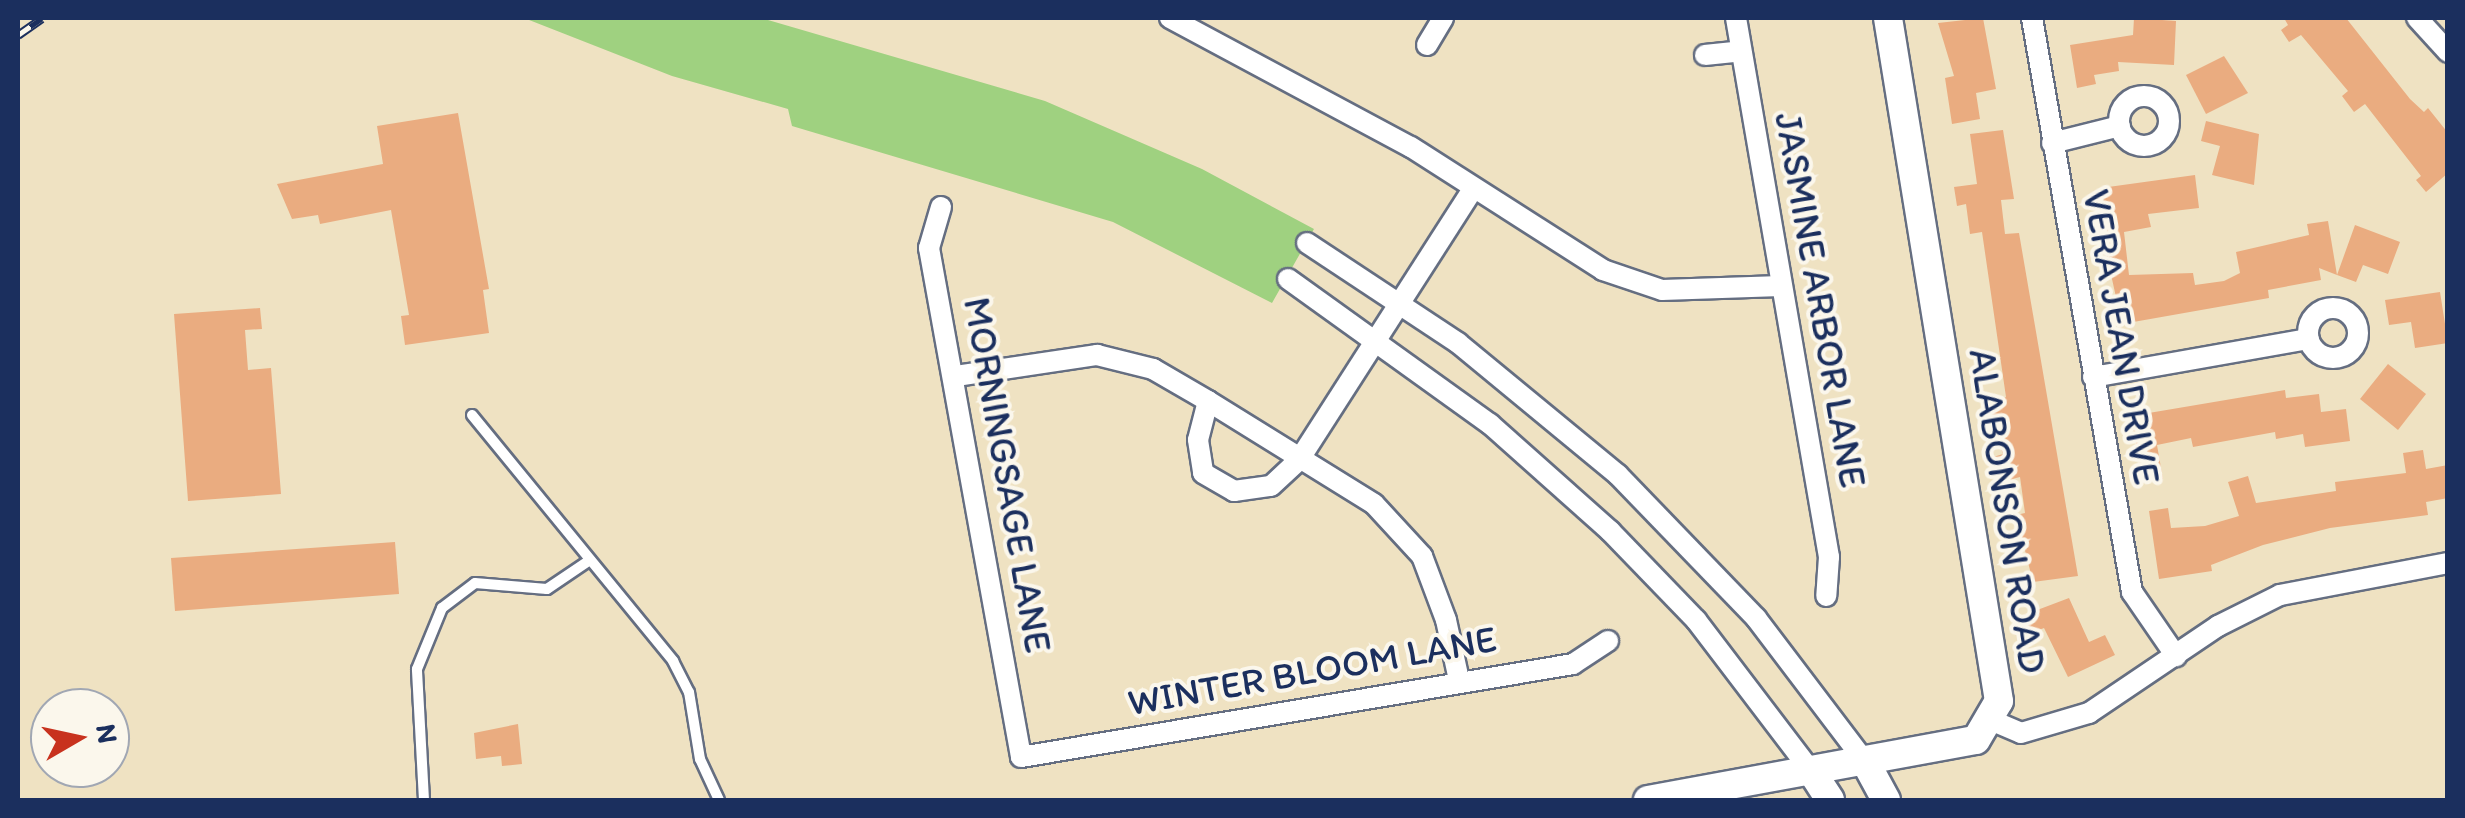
<!DOCTYPE html>
<style>
body{margin:0}
#map{position:relative;width:2465px;height:818px;overflow:hidden;background:#efe2c2;font-family:Itim,sans-serif}
div>[style]{position:absolute}
.green>*{inset:0;background:#9fd180}
.building>*{inset:0;background:#eaac80}
.roads{filter:drop-shadow(2px 0 #656e81) drop-shadow(-2px 0 #656e81) drop-shadow(0 2px #656e81) drop-shadow(0 -2px #656e81)}
.lane>*{height:10px;margin:-5px;padding:0 5px;transform-origin:5px;border-radius:5px;background:#fff}
.street>*{height:20px;margin:-10px;padding:0 10px;transform-origin:10px;border-radius:10px;background:#fff}
.street>.ring{margin:-10px;padding:0;box-sizing:content-box;background:none;border:20px solid #fff;border-radius:50%}
.secondary>*{height:28px;margin:-14px;padding:0 14px;transform-origin:14px;border-radius:14px;background:#fff}
.rail>*{height:9px;margin-top:-4.5px;transform-origin:0;background:repeating-linear-gradient(90deg,#fbf7ec 0 15px,#1b2f5e 0 30px);box-sizing:border-box;border-block:2px solid #1b2f5e}
span{translate:-50% -50%;white-space:nowrap;text-align:center;line-height:1.15;-webkit-text-stroke:8px #fbf7ec;paint-order:stroke}
.street-label{font-size:38px;color:#1b2f5e}
.frame{position:absolute;inset:0;border:20px solid #1b2f5e;pointer-events:none}
.north{position:absolute;left:30px;top:688px;width:100px;height:100px;box-sizing:border-box;background:#fbf7ec;border:2px solid #a1a7b3;border-radius:50%;rotate:81deg;font-size:28px;font-weight:700;line-height:40px;text-align:center;color:#1b2f5e}
.north::after{content:'';display:block;margin:auto;width:35px;height:45px;background:#c8321e;clip-path:polygon(50% 0,100% 100%,50% 72%,0 100%)}
</style>
<div id="map">
<div class="green">
<i style="clip-path:polygon(524px 18px,761px 18px,1045px 101px,1202px 169px,1314px 229px,1272px 303px,1113px 222px,792px 126px,788px 109px,672px 76px)"></i>
</div>
<div class="building">
<i style="clip-path:polygon(1983px 18px,1996px 89px,1976px 93px,1980px 119px,1952px 124px,1945px 78px,1954px 76px,1938px 23px)"></i>
<i style="clip-path:polygon(2134px 18px,2176px 21px,2174px 65px,2118px 62px,2119px 71px,2094px 75px,2096px 84px,2077px 88px,2070px 45px,2133px 35px)"></i>
<i style="clip-path:polygon(2284px 18px,2346px 18px,2410px 99px,2424px 112px,2428px 108px,2448px 133px,2448px 173px,2426px 192px,2416px 180px,2421px 176px,2365px 104px,2354px 112px,2342px 96px,2348px 91px,2301px 35px,2289px 42px,2281px 30px,2288px 25px)"></i>
<i style="clip-path:polygon(2224px 56px,2248px 93px,2206px 114px,2186px 75px)"></i>
<i style="clip-path:polygon(458px 113px,489px 289px,483px 290px,489px 333px,405px 345px,401px 316px,409px 315px,391px 210px,320px 224px,318px 215px,292px 219px,277px 184px,383px 164px,377px 126px)"></i>
<i style="clip-path:polygon(2206px 121px,2259px 134px,2254px 185px,2212px 175px,2220px 146px,2201px 141px)"></i>
<i style="clip-path:polygon(2003px 130px,2014px 199px,2001px 200px,2005px 234px,2019px 233px,2078px 576px,2033px 582px,2016px 515px,2025px 513px,2020px 477px,1997px 483px,1990px 458px,2003px 454px,1982px 408px,2006px 397px,1982px 232px,1970px 234px,1966px 204px,1957px 206px,1954px 187px,1977px 184px,1970px 134px)"></i>
<i style="clip-path:polygon(2195px 175px,2199px 208px,2148px 214px,2151px 227px,2124px 232px,2129px 275px,2193px 273px,2195px 285px,2224px 281px,2240px 273px,2236px 252px,2309px 235px,2307px 224px,2328px 221px,2337px 275px,2319px 268px,2321px 280px,2268px 290px,2269px 298px,2122px 324px,2100px 225px,2108px 224px,2101px 188px)"></i>
<i style="clip-path:polygon(2355px 225px,2400px 242px,2388px 274px,2363px 265px,2356px 282px,2337px 275px)"></i>
<i style="clip-path:polygon(2440px 292px,2448px 343px,2415px 348px,2411px 322px,2389px 325px,2385px 300px)"></i>
<i style="clip-path:polygon(260px 308px,262px 329px,245px 330px,248px 370px,271px 368px,281px 494px,188px 501px,174px 314px)"></i>
<i style="clip-path:polygon(2388px 364px,2426px 394px,2398px 430px,2360px 399px)"></i>
<i style="clip-path:polygon(2285px 390px,2286px 398px,2319px 394px,2321px 412px,2346px 409px,2350px 441px,2305px 447px,2303px 434px,2276px 439px,2275px 432px,2193px 447px,2191px 438px,2157px 445px,2163px 479px,2143px 482px,2131px 416px)"></i>
<i style="clip-path:polygon(2423px 450px,2426px 469px,2448px 465px,2448px 498px,2426px 502px,2428px 515px,2330px 528px,2263px 545px,2211px 565px,2212px 571px,2159px 579px,2149px 511px,2168px 508px,2171px 528px,2205px 526px,2239px 516px,2228px 482px,2248px 476px,2256px 503px,2336px 491px,2335px 482px,2406px 473px,2403px 453px)"></i>
<i style="clip-path:polygon(395px 542px,399px 594px,175px 611px,171px 558px)"></i>
<i style="clip-path:polygon(2069px 598px,2089px 642px,2105px 635px,2115px 655px,2068px 677px,2044px 628px,2026px 635px,2019px 617px)"></i>
<i style="clip-path:polygon(518px 724px,522px 764px,502px 766px,501px 756px,476px 759px,474px 733px)"></i>
</div>
<div class="roads">
<div class="lane">
<i style="left:472px;top:415px;width:318px;rotate:50.7deg"></i>
<i style="left:673px;top:661px;width:35px;rotate:63deg"></i>
<i style="left:689px;top:692px;width:68px;rotate:80.7deg"></i>
<i style="left:700px;top:759px;width:45px;rotate:65.1deg"></i>
<i style="left:424px;top:800px;width:131px;rotate:-93.1deg"></i>
<i style="left:417px;top:669px;width:66px;rotate:-67.7deg"></i>
<i style="left:442px;top:608px;width:41px;rotate:-37.1deg"></i>
<i style="left:475px;top:583px;width:72px;rotate:4.8deg"></i>
<i style="left:547px;top:589px;width:52px;rotate:-34deg"></i>
</div>
<div class="street">
<i style="left:1170px;top:18px;width:273px;rotate:28.2deg"></i>
<i style="left:1411px;top:147px;width:228px;rotate:32.6deg"></i>
<i style="left:1603px;top:270px;width:62px;rotate:18.7deg"></i>
<i style="left:1662px;top:290px;width:119px;rotate:-1.9deg"></i>
<i style="left:1736px;top:18px;width:547px;rotate:80.21deg"></i>
<i style="left:1829px;top:557px;width:39px;rotate:94deg"></i>
<i style="left:2032px;top:18px;width:583px;rotate:80.12deg"></i>
<i style="left:2132px;top:592px;width:78px;rotate:55.5deg"></i>
<i style="left:2417px;top:18px;width:46px;rotate:47.6deg"></i>
<i style="left:1427px;top:45px;width:31px;rotate:-59deg"></i>
<i style="left:1705px;top:55px;width:36px;rotate:-6deg"></i>
<i class="ring" style="left:2119px;top:96px;width:30px;height:30px"></i>
<i style="left:2052px;top:143px;width:70px;rotate:-14deg"></i>
<i style="left:941px;top:207px;width:43px;rotate:106.3deg"></i>
<i style="left:929px;top:248px;width:517px;rotate:79.75deg"></i>
<i style="left:1021px;top:757px;width:560px;rotate:-9.56deg"></i>
<i style="left:1573px;top:664px;width:42px;rotate:-33.3deg"></i>
<i style="left:1307px;top:243px;width:181px;rotate:33.5deg"></i>
<i style="left:1458px;top:343px;width:207px;rotate:39.5deg"></i>
<i style="left:1618px;top:475px;width:199px;rotate:46deg"></i>
<i style="left:1756px;top:618px;width:182px;rotate:52.8deg"></i>
<i style="left:1288px;top:279px;width:249px;rotate:35.7deg"></i>
<i style="left:1490px;top:424px;width:161px;rotate:41.7deg"></i>
<i style="left:1610px;top:531px;width:124px;rotate:46deg"></i>
<i style="left:1696px;top:620px;width:191px;rotate:52.7deg"></i>
<i class="ring" style="left:2308px;top:308px;width:30px;height:30px"></i>
<i style="left:956px;top:376px;width:143px;rotate:-8.5deg"></i>
<i style="left:1097px;top:355px;width:58px;rotate:14deg"></i>
<i style="left:1153px;top:369px;width:64px;rotate:30.2deg"></i>
<i style="left:1208px;top:401px;width:195px;rotate:31.8deg"></i>
<i style="left:1374px;top:504px;width:71px;rotate:47.3deg"></i>
<i style="left:1422px;top:556px;width:68px;rotate:69.4deg"></i>
<i style="left:1446px;top:620px;width:61px;rotate:77.8deg"></i>
<i style="left:2093px;top:377px;width:219px;rotate:-10deg"></i>
<i style="left:1208px;top:401px;width:40px;rotate:104.4deg"></i>
<i style="left:1198px;top:440px;width:33px;rotate:81deg"></i>
<i style="left:1203px;top:473px;width:36px;rotate:30deg"></i>
<i style="left:1234px;top:491px;width:37px;rotate:-8deg"></i>
<i style="left:1271px;top:486px;width:38px;rotate:-43deg"></i>
<i style="left:1299px;top:460px;width:322px;rotate:-57.3deg"></i>
<i style="left:1993px;top:721px;width:30px;rotate:23deg"></i>
<i style="left:2021px;top:733px;width:71px;rotate:-16.4deg"></i>
<i style="left:2089px;top:713px;width:156px;rotate:-34deg"></i>
<i style="left:2218px;top:626px;width:69px;rotate:-26.6deg"></i>
<i style="left:2280px;top:595px;width:171px;rotate:-10.8deg"></i>
</div>
<div class="secondary">
<i style="left:1866px;top:763px;width:42px;rotate:61.6deg"></i>
<i style="left:1812px;top:772px;width:33px;rotate:57deg"></i>
<i style="left:1648px;top:800px;width:333px;rotate:-10.4deg"></i>
<i style="left:1976px;top:740px;width:45px;rotate:-59.5deg"></i>
<i style="left:1999px;top:701px;width:692px;rotate:-99.23deg"></i>
</div>
</div>
<div class="rail">
<i style="left:18px;top:35px;width:29px;rotate:-35deg"></i>
</div>
<div class="street-label">
<span style="left:1820px;top:300px;rotate:80deg">JASMINE ARBOR LANE</span>
<span style="left:2121px;top:337px;rotate:80deg">VERA JEAN DRIVE</span>
<span style="left:1007px;top:475px;rotate:80deg">MORNINGSAGE LANE</span>
<span style="left:2007px;top:511px;rotate:81deg">ALABONSON ROAD</span>
<span style="left:1312px;top:671px;rotate:-10deg">WINTER BLOOM LANE</span>
</div>
<div class="frame"></div>
<div class="north">N</div>
</div>
